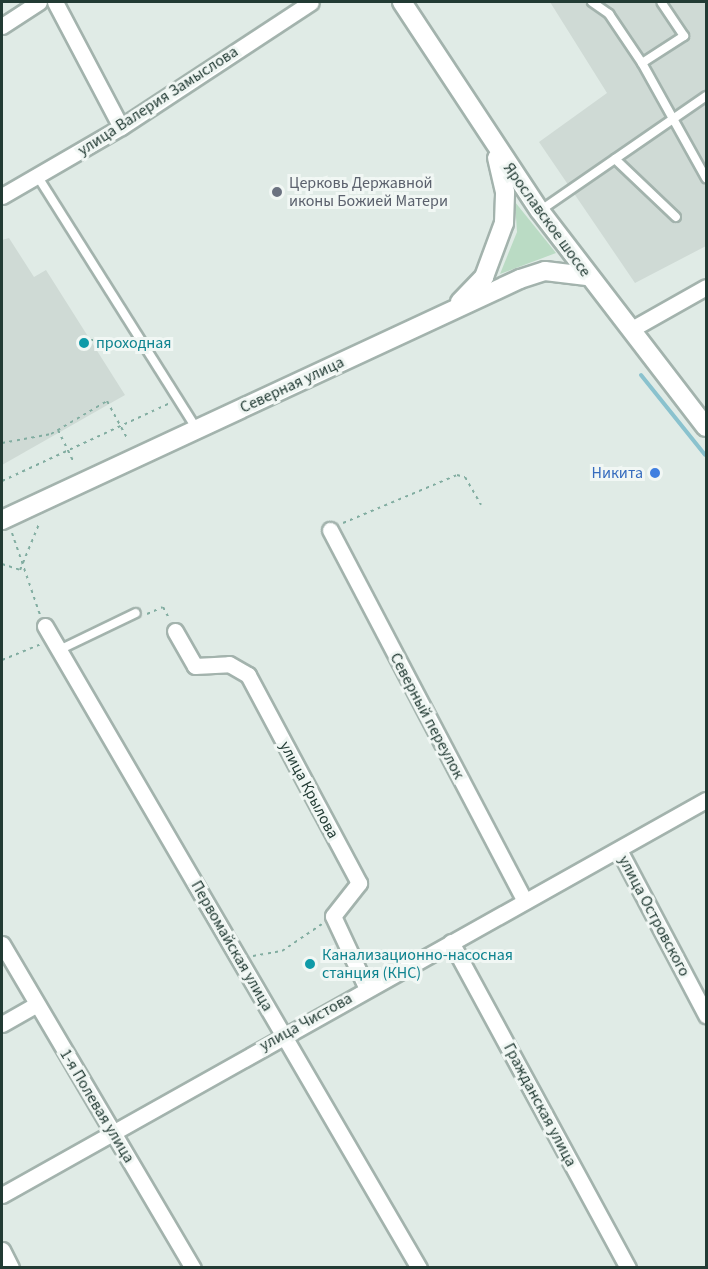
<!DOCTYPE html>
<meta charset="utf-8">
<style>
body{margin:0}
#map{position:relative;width:708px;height:1269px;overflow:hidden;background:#e0ebe6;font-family:"Source Sans 3",sans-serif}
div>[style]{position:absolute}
.built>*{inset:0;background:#cfdad5}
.green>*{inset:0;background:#badbc4}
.stream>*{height:4px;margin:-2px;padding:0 2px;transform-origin:2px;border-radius:2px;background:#8ac2ce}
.path>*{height:2px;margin-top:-1px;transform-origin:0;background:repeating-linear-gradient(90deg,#82ada1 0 3px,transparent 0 7.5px)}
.roads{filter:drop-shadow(2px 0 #a3b3ad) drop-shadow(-2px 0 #a3b3ad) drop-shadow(0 2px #a3b3ad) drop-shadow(0 -2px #a3b3ad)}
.lane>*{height:8px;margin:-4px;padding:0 4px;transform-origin:4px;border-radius:4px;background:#fff}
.street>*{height:15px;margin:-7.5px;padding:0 7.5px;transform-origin:7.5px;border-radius:7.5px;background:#fff}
.secondary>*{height:18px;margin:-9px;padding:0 9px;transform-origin:9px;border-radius:9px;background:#fff}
.dots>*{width:16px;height:16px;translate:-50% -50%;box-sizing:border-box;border:3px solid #f1f7f4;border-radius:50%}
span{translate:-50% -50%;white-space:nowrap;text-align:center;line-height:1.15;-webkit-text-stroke:6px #f1f7f4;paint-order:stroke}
.street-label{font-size:16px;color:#223b34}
.worship-label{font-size:16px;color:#5b616d}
.left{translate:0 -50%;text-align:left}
.culture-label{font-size:16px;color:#0d838f}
.shop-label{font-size:16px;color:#366cbe}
.right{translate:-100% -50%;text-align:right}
.frame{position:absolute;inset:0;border:3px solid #223b34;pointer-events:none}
</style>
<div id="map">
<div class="built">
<i style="clip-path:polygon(550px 2px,706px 2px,706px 246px,635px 283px,539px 142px,607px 93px)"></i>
<i style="clip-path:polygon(9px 238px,34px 277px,46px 270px,125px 395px,2px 465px,2px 240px)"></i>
</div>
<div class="green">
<i style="clip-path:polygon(515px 202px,556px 253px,500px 274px,517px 232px)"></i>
</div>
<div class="stream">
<i style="left:641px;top:375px;width:102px;rotate:51.3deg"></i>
</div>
<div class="path">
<i style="left:90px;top:340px;width:39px;rotate:1deg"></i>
<i style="left:58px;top:430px;width:37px;rotate:64deg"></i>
<i style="left:2px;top:443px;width:50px;rotate:-10.4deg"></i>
<i style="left:51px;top:434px;width:65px;rotate:-30.5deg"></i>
<i style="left:107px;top:401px;width:42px;rotate:61.6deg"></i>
<i style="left:2px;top:481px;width:185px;rotate:-24.9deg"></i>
<i style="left:343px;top:523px;width:124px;rotate:-22.8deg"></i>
<i style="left:457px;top:475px;width:8px;rotate:14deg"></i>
<i style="left:465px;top:477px;width:32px;rotate:60deg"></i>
<i style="left:12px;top:533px;width:87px;rotate:71.1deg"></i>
<i style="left:2px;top:564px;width:19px;rotate:18deg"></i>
<i style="left:20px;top:570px;width:50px;rotate:-67.6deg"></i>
<i style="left:147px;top:614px;width:17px;rotate:-24deg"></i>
<i style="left:163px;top:607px;width:15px;rotate:62deg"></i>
<i style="left:2px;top:660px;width:42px;rotate:-22.3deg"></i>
<i style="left:253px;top:956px;width:29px;rotate:-10deg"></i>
<i style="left:282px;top:951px;width:48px;rotate:-34deg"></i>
</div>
<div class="roads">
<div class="lane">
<i style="left:592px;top:2px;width:21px;rotate:35deg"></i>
<i style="left:609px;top:14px;width:59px;rotate:56deg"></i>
<i style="left:642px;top:63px;width:132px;rotate:60.9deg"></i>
<i style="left:642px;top:63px;width:50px;rotate:-32.7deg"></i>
<i style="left:684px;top:36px;width:40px;rotate:-124deg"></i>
<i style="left:615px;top:159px;width:84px;rotate:43.6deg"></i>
<i style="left:38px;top:177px;width:297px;rotate:57.8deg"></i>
<i style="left:541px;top:210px;width:201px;rotate:-34.6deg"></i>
<i style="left:59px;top:650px;width:85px;rotate:-25.7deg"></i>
</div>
<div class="street">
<i style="left:55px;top:2px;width:141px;rotate:62.2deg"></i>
<i style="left:2px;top:26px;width:44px;rotate:-33deg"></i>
<i style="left:2px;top:196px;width:138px;rotate:-30.1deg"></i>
<i style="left:121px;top:127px;width:227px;rotate:-33.3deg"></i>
<i style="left:630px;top:330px;width:87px;rotate:-29.5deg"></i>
<i style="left:330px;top:530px;width:419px;rotate:62.3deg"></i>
<i style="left:45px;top:626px;width:743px;rotate:59.78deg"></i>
<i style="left:175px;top:631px;width:40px;rotate:60.3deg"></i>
<i style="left:195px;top:666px;width:34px;rotate:-3deg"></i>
<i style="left:229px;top:664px;width:22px;rotate:30deg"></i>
<i style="left:248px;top:675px;width:236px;rotate:61.9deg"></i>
<i style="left:359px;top:883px;width:42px;rotate:128.2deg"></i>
<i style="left:333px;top:916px;width:81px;rotate:65deg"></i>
<i style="left:619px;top:850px;width:187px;rotate:62.2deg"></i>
<i style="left:451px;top:942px;width:371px;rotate:61.5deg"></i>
<i style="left:2px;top:944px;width:376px;rotate:59.5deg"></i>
<i style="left:2px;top:1024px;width:40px;rotate:-29.7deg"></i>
<i style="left:2px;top:1195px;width:807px;rotate:-29.3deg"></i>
<i style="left:2px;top:1250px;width:20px;rotate:63deg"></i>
</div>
<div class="secondary">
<i style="left:402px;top:2px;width:250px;rotate:56.6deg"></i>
<i style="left:540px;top:211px;width:272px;rotate:52.5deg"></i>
<i style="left:460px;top:302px;width:35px;rotate:-46deg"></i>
<i style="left:484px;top:277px;width:58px;rotate:-69.7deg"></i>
<i style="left:504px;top:223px;width:31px;rotate:-88deg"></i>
<i style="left:505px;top:192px;width:35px;rotate:-103deg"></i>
<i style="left:2px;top:520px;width:571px;rotate:-24.95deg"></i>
<i style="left:520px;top:279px;width:26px;rotate:-18deg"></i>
<i style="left:545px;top:271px;width:42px;rotate:6.8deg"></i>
</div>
</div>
<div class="dots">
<i style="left:277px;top:192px;background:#6b7280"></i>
<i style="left:84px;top:343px;background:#0f9aa8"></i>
<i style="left:655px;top:473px;background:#3f7fe0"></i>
<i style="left:310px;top:964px;background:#0f9aa8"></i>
</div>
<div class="street-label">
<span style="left:158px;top:101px;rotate:-33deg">улица Валерия Замыслова</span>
<span style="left:547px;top:220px;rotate:54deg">Ярославское шоссе</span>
<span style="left:292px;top:385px;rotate:-25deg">Северная улица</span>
<span style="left:427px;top:716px;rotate:62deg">Северный переулок</span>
<span style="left:309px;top:790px;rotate:62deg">улица Крылова</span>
<span style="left:654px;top:916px;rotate:62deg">улица Островского</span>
<span style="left:232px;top:946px;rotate:60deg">Первомайская улица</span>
<span style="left:306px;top:1022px;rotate:-29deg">улица Чистова</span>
<span style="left:540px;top:1105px;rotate:62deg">Гражданская улица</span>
<span style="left:97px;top:1106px;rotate:59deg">1-я Полевая улица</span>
</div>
<div class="worship-label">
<span class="left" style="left:289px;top:192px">Церковь Державной<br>иконы Божией Матери</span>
</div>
<div class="culture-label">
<span class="left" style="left:96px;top:343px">проходная</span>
<span class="left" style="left:322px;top:964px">Канализационно-насосная<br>станция (КНС)</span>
</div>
<div class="shop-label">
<span class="right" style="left:643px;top:473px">Никита</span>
</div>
<div class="frame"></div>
</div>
